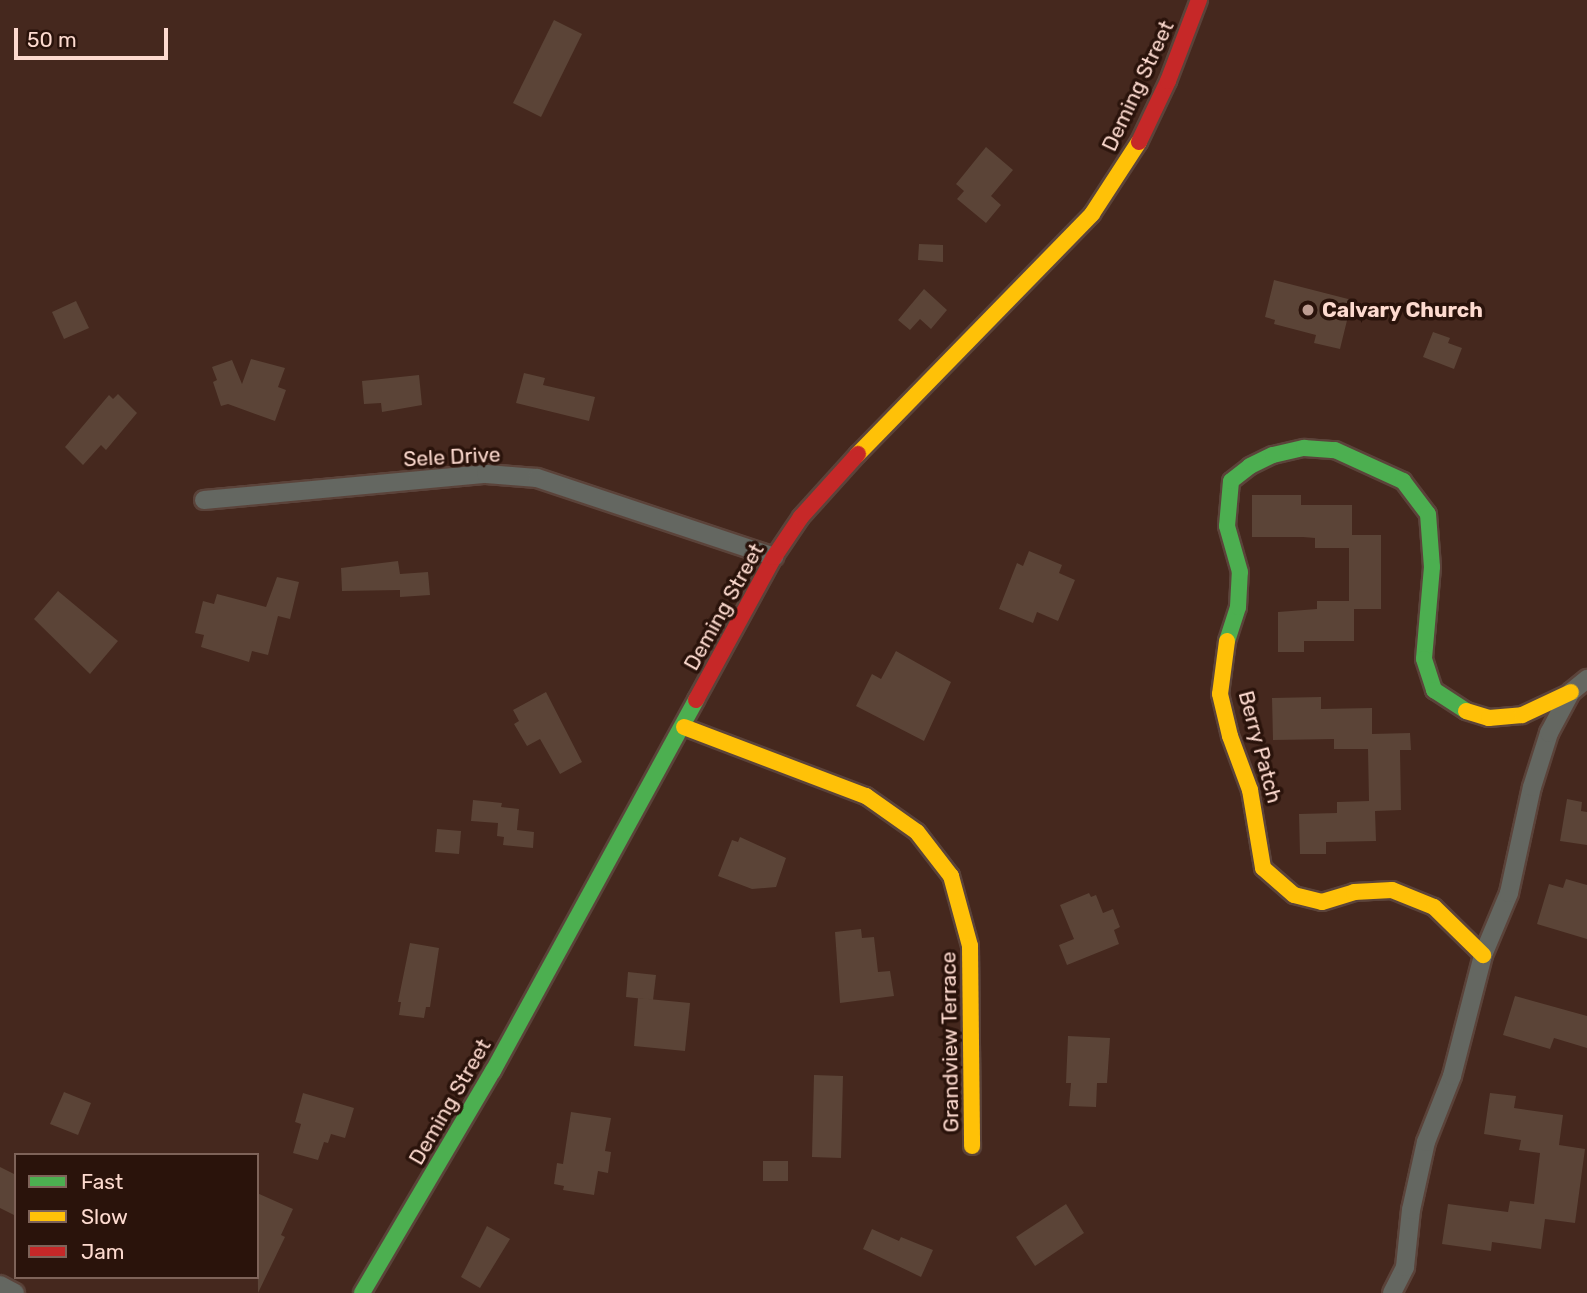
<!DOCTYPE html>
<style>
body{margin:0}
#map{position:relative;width:1587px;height:1293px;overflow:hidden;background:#45281e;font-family:Rubik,sans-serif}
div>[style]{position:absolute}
.building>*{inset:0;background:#5b4437}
.roads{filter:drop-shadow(2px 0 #5b433a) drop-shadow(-2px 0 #5b433a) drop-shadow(0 2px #5b433a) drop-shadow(0 -2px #5b433a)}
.street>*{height:18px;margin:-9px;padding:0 9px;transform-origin:9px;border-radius:9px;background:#646761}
.fast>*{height:16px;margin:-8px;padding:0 8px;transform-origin:8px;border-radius:8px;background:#4caf50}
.slow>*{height:16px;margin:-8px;padding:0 8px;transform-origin:8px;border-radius:8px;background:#ffc107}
.jam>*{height:16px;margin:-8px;padding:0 8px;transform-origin:8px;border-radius:8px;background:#c62828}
.dots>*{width:19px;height:19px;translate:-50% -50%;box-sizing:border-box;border:4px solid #2a130b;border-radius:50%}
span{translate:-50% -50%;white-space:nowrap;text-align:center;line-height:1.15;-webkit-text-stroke:7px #2a130b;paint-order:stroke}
.street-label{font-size:21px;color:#fddacf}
.poi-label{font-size:21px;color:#fddacf;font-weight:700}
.left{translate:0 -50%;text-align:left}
.legend{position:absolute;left:14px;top:1153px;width:245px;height:126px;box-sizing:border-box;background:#2a130b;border:2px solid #7e6359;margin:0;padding:9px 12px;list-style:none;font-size:21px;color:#fddacf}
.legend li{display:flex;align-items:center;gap:14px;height:35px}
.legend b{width:35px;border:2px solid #7e6359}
.scale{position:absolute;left:14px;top:28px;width:154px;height:32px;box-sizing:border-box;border:4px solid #fddacf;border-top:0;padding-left:9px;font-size:21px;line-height:24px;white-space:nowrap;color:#fddacf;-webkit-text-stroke:5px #2a130b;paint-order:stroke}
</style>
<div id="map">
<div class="building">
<i style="clip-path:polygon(554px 20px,582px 34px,541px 117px,513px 103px)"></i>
<i style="clip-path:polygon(986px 147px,1013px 170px,991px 196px,1001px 205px,986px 223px,957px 199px,964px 191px,956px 184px)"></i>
<i style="clip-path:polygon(919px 244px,943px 245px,943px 262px,918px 260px)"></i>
<i style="clip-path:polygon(1274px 280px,1352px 300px,1340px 349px,1314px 343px,1316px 335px,1274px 324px,1275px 320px,1265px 317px)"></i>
<i style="clip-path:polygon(924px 289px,947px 310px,931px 329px,920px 319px,910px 330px,898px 320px)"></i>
<i style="clip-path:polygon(76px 301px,89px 328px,64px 339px,52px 312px)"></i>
<i style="clip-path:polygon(1433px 332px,1450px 338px,1448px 343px,1462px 348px,1454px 369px,1423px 357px)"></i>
<i style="clip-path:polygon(251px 359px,285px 368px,278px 387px,286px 390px,275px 421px,228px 404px,221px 406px,213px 382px,217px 380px,212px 367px,232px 360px,242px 384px)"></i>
<i style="clip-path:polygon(524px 373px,545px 378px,543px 385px,595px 397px,589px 421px,516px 403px)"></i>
<i style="clip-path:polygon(419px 375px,422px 405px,382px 412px,381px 403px,364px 404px,362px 381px)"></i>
<i style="clip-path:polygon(118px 394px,137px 413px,106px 450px,101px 445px,83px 465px,65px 447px,109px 395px,113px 399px)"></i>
<i style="clip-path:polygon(1252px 495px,1301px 495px,1301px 505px,1352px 505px,1352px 535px,1381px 535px,1381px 609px,1354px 609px,1354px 641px,1304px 641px,1304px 652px,1278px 652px,1278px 612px,1317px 609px,1317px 601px,1349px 601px,1349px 548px,1315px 548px,1315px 538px,1303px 537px,1252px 537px)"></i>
<i style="clip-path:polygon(1029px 551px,1062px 565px,1059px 573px,1075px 580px,1058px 621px,1037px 612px,1033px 623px,999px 609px,1017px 563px,1023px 566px)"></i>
<i style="clip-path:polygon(398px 561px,400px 574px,428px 572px,430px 595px,400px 597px,400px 590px,342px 591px,341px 568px)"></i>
<i style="clip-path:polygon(277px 577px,299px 582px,290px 619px,278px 616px,268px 655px,252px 651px,249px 662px,201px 647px,204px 635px,195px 633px,203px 601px,214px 604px,217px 594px,266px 607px)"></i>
<i style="clip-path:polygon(58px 591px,118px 641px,90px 674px,34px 619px)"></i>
<i style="clip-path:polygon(896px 651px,951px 682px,924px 741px,856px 706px,872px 674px,881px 679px)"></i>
<i style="clip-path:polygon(546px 692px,582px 762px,560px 774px,540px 739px,527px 746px,514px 724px,519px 721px,513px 710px)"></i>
<i style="clip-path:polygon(1321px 697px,1321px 709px,1372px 708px,1372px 734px,1410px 733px,1411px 750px,1400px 750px,1401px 810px,1375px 811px,1376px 841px,1326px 842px,1326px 854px,1300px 854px,1299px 814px,1337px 813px,1337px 802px,1369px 801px,1368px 749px,1334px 749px,1334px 739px,1273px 740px,1272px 698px)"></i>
<i style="clip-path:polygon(1567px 799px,1582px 802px,1581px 811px,1587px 812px,1587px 845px,1560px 841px)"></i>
<i style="clip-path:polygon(473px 800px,502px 803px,501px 807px,519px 809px,517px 830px,534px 832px,533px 848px,503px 845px,504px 837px,497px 836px,498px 823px,471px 821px)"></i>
<i style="clip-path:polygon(437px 829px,461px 831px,459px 854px,435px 852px)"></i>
<i style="clip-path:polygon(740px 837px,786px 858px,776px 887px,752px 889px,718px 876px,732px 840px,738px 842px)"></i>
<i style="clip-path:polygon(1566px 879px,1587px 885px,1587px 939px,1537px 924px,1549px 884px,1563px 888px)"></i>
<i style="clip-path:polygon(1089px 893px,1091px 897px,1096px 895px,1103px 913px,1113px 909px,1120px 927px,1114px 930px,1119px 944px,1067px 965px,1059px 945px,1074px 939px,1060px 905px)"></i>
<i style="clip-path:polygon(861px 929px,862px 938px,874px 937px,878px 972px,890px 971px,894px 996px,840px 1003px,835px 932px)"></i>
<i style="clip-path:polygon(410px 943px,439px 948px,430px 1007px,426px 1007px,424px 1018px,399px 1015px,401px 1002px,398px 1002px)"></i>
<i style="clip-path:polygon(628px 972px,656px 975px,653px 1000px,626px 997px)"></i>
<i style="clip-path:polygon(1515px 996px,1587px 1016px,1587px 1048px,1554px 1038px,1550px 1049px,1503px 1035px)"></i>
<i style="clip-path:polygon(638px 998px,690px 1003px,685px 1051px,634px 1046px)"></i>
<i style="clip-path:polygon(1068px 1036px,1110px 1038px,1107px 1083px,1097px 1083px,1096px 1107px,1069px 1106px,1071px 1083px,1066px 1083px)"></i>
<i style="clip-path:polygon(814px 1075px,843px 1076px,841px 1158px,812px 1157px)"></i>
<i style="clip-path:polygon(64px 1092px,91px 1103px,78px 1135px,50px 1124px)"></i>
<i style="clip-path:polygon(303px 1093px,354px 1108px,345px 1138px,331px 1134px,328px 1143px,324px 1142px,318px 1160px,293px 1153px,301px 1124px,295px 1122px)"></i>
<i style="clip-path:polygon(1490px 1093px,1516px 1096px,1514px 1108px,1563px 1115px,1559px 1145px,1585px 1149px,1575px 1223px,1545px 1219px,1541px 1249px,1492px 1242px,1491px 1251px,1442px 1244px,1448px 1204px,1508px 1212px,1510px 1201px,1534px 1204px,1540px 1153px,1519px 1150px,1521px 1140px,1484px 1134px)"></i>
<i style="clip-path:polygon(571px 1112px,611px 1118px,605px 1151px,611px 1152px,608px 1173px,598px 1171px,594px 1195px,563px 1190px,564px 1186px,554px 1184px,557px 1163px,563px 1164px)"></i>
<i style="clip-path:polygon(763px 1161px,788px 1161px,788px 1181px,763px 1181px)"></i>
<i style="clip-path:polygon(0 1167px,16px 1175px,16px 1216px,0 1208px)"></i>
<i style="clip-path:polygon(257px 1193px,293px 1209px,281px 1235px,285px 1237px,258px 1293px)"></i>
<i style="clip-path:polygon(1066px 1204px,1084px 1233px,1035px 1266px,1016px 1237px)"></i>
<i style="clip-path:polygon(487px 1226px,510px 1239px,480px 1288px,461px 1277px)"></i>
<i style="clip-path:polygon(872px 1229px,899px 1241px,901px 1237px,933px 1250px,921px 1277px,863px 1249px)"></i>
</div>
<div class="roads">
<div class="street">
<i style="left:204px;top:500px;width:283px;rotate:-5.3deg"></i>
<i style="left:486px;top:474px;width:51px;rotate:4.5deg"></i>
<i style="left:537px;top:478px;width:250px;rotate:18.4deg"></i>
<i style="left:0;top:1285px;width:17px;rotate:28deg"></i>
<i style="left:1392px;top:1293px;width:29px;rotate:-63deg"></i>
<i style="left:1405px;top:1267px;width:57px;rotate:-84deg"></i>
<i style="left:1411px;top:1210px;width:70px;rotate:-77.6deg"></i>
<i style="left:1426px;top:1142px;width:71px;rotate:-68.5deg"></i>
<i style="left:1452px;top:1076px;width:125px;rotate:-75.6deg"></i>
<i style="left:1483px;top:955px;width:67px;rotate:-67.2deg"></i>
<i style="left:1509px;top:893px;width:108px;rotate:-77.8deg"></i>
<i style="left:1532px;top:787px;width:57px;rotate:-72.5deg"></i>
<i style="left:1549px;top:733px;width:47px;rotate:-61.8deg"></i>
<i style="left:1571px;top:692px;width:21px;rotate:-39deg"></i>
</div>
<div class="fast">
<i style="left:1227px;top:641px;width:36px;rotate:-72deg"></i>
<i style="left:1238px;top:607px;width:35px;rotate:-87deg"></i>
<i style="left:1240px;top:572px;width:48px;rotate:-105.8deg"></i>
<i style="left:1227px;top:526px;width:45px;rotate:-84.9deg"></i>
<i style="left:1231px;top:481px;width:24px;rotate:-38deg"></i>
<i style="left:1250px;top:466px;width:25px;rotate:-26deg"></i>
<i style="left:1273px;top:455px;width:32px;rotate:-13deg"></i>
<i style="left:1304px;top:448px;width:31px;rotate:4deg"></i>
<i style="left:1335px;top:450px;width:75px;rotate:24.5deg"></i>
<i style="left:1403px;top:481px;width:41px;rotate:52.9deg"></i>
<i style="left:1428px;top:514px;width:53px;rotate:85.7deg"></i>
<i style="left:1432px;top:567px;width:92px;rotate:95deg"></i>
<i style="left:1424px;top:659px;width:33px;rotate:72deg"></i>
<i style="left:1434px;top:690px;width:38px;rotate:33deg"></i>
<i style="left:362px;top:1293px;width:258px;rotate:-59.5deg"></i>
<i style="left:493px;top:1071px;width:423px;rotate:-61.3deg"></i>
</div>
<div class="slow">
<i style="left:858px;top:454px;width:335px;rotate:-45.7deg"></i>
<i style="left:1092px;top:214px;width:86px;rotate:-56.9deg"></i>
<i style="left:1227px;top:641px;width:53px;rotate:97.5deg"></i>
<i style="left:1220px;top:694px;width:43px;rotate:76.6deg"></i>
<i style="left:1230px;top:736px;width:58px;rotate:69.7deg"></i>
<i style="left:1250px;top:790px;width:79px;rotate:80.5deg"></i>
<i style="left:1263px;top:868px;width:41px;rotate:41.1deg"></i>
<i style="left:1294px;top:895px;width:29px;rotate:14deg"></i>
<i style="left:1322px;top:902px;width:34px;rotate:-17deg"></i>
<i style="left:1354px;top:892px;width:38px;rotate:-3deg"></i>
<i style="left:1392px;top:890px;width:45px;rotate:22deg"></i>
<i style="left:1434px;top:907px;width:69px;rotate:44.4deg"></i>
<i style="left:1466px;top:711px;width:24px;rotate:17deg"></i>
<i style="left:1489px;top:718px;width:33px;rotate:-5deg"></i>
<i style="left:1522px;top:715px;width:54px;rotate:-25.1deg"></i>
<i style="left:684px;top:727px;width:195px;rotate:20.8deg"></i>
<i style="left:866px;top:796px;width:62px;rotate:35.2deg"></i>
<i style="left:917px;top:832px;width:56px;rotate:52.3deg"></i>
<i style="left:951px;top:876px;width:73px;rotate:74.8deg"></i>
<i style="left:970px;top:946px;width:200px;rotate:89.4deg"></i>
</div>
<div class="jam">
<i style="left:1139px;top:142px;width:68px;rotate:-64.6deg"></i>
<i style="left:1168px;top:81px;width:87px;rotate:-69.1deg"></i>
<i style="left:696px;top:700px;width:163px;rotate:-61.4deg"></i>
<i style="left:774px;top:557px;width:48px;rotate:-56deg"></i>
<i style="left:801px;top:517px;width:85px;rotate:-47.9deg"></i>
</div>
</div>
<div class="dots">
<i style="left:1308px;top:310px;background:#bd9c91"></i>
</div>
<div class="street-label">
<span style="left:1138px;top:86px;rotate:-65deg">Deming Street</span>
<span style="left:452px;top:457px;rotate:-3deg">Sele Drive</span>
<span style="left:724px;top:607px;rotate:-61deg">Deming Street</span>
<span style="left:1260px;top:747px;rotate:75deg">Berry Patch</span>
<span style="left:950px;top:1042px;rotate:-91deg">Grandview Terrace</span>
<span style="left:450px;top:1102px;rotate:-60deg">Deming Street</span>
</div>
<div class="poi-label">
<span class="left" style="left:1322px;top:310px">Calvary Church</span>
</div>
<ul class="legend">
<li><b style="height:9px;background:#4caf50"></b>Fast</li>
<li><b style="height:9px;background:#ffc107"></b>Slow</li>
<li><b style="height:9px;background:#c62828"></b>Jam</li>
</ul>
<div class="scale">50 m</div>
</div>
